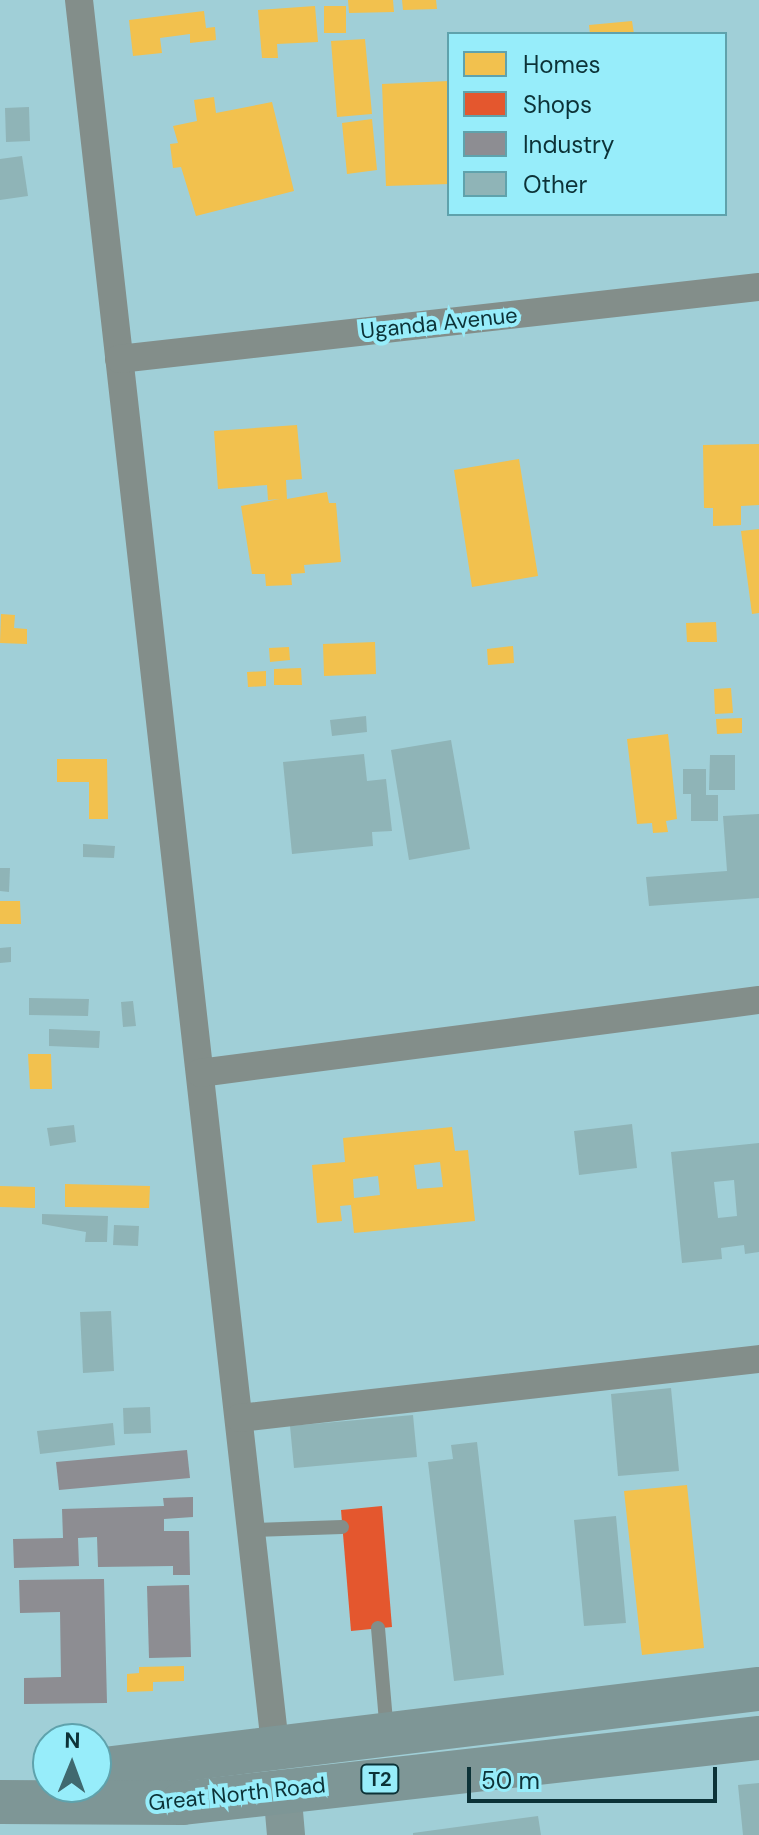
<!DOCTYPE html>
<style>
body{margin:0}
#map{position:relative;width:759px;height:1835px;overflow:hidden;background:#a0cfd7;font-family:"DM Sans",sans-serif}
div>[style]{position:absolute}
.homes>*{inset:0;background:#f2c14e}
.shops>*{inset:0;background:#e4572e}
.industry>*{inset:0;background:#8d8d92}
.building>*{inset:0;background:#8fb4b7}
.lane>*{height:14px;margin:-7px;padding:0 7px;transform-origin:7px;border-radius:7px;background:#838e8a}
.street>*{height:28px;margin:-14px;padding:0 14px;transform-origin:14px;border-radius:14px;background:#838e8a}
.secondary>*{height:38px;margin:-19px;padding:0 19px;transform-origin:19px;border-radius:19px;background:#829796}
.highway>*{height:44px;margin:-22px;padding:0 22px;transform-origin:22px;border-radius:22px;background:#7e9696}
span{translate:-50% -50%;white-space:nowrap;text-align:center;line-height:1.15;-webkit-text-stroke:8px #97edfa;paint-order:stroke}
.shield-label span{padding:2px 6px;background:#97edfa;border:2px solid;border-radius:6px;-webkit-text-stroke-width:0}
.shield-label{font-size:20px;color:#0c3237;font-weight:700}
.street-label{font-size:22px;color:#0c3237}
.legend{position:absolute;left:447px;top:32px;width:280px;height:184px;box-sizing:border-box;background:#97edfa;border:2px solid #5fa2ac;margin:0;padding:10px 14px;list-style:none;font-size:24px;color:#0c3237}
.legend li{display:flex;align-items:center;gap:16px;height:40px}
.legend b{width:40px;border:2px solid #5fa2ac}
.north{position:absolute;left:32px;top:1723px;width:80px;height:80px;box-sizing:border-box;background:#97edfa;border:2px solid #5fa2ac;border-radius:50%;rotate:1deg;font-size:22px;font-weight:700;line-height:32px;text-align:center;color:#0c3237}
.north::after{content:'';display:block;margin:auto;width:28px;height:36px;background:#40696f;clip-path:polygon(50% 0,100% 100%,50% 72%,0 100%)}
.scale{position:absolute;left:467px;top:1767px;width:250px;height:36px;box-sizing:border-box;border:4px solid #0c3237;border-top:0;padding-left:10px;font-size:24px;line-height:28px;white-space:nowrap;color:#0c3237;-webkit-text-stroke:6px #97edfa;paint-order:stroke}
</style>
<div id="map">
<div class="homes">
<i style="clip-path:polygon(348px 0,393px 0,394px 12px,349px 13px)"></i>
<i style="clip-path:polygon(402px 0,436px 0,437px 9px,403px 10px)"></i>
<i style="clip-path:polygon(315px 6px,318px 42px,277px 44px,278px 58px,262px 58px,258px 10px)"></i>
<i style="clip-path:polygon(324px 6px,346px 6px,346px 33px,324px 33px)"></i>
<i style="clip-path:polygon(204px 11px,206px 28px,215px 27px,216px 40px,190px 43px,190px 34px,160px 38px,162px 53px,133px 56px,129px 20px)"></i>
<i style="clip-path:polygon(632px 21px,634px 34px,590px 34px,589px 25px)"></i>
<i style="clip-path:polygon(365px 39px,372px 114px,337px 117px,331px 41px)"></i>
<i style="clip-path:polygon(449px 81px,449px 184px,386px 186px,382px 84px)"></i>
<i style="clip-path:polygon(214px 97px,216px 113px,272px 102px,294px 191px,196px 216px,181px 167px,173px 168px,170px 144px,178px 143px,173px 126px,197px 121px,194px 100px)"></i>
<i style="clip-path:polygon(372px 119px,377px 170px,347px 174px,342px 123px)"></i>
<i style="clip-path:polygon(297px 425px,302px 479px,286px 480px,287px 499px,327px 492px,329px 503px,336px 503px,341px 562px,304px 565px,305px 573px,291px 574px,292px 585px,266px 586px,265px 574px,252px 574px,241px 506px,280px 499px,268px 500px,267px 485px,218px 489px,214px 431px)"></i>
<i style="clip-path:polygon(759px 444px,759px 505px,741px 506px,741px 525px,713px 526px,713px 508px,704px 508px,703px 445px)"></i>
<i style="clip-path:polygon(519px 459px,538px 576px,472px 587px,454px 470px)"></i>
<i style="clip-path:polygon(759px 529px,759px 613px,752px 614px,741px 531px)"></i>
<i style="clip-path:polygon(1px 614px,15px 615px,14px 628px,27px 629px,27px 644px,0 643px)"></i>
<i style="clip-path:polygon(716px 622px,717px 642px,687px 642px,686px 623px)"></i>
<i style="clip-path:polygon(375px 642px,376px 674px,324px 676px,323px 644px)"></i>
<i style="clip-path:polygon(513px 646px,514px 663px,488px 665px,487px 649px)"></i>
<i style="clip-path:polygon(289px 647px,290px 660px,270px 662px,269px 648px)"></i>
<i style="clip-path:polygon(301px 668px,302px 685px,274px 685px,274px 669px)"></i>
<i style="clip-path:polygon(266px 671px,266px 686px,248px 687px,247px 672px)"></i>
<i style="clip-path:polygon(731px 688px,733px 713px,715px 714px,714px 689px)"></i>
<i style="clip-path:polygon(742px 718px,742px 733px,717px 734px,716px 719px)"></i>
<i style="clip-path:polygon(668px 734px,677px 819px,666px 821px,668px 832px,653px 833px,652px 823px,637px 824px,627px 739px)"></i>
<i style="clip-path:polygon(57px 759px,107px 759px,108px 819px,89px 819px,89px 782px,57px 782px)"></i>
<i style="clip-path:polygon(0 901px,20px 901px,21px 924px,0 924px)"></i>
<i style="clip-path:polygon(28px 1054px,51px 1054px,52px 1089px,30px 1089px)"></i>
<i style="clip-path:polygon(evenodd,452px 1127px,455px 1151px,468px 1150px,475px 1221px,354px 1233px,351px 1205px,340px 1206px,342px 1221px,317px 1223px,312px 1165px,345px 1162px,343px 1138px,452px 1127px,440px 1162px,443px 1187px,417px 1189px,414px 1165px,440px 1162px,452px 1127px,378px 1176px,380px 1195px,354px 1198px,353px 1179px,378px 1176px)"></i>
<i style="clip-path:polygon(65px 1184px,150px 1186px,149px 1208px,65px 1207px)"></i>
<i style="clip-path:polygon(0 1186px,35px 1187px,35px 1208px,0 1207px)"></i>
<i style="clip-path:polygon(687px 1485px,704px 1648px,642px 1655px,624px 1491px)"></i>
<i style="clip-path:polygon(184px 1666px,184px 1681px,153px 1682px,153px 1691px,127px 1692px,127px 1674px,139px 1673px,139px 1667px)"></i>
</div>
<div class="shops">
<i style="clip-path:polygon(382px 1506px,392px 1627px,351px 1631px,341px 1510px)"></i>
</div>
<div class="industry">
<i style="clip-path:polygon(187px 1450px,190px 1478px,59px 1490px,56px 1462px)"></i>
<i style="clip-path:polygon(193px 1497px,193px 1517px,164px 1519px,164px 1531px,189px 1531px,190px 1575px,173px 1575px,173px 1566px,98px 1567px,97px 1537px,78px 1538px,79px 1566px,14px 1568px,13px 1539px,63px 1538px,62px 1509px,164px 1506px,163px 1498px)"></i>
<i style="clip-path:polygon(104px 1579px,107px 1703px,24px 1704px,24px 1678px,61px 1677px,60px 1612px,20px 1613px,19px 1580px)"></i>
<i style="clip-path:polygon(189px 1585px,191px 1657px,149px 1658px,147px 1586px)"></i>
</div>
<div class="building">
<i style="clip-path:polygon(29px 107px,30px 141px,6px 142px,5px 108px)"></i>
<i style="clip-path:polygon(22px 156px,28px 196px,0 200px,0 159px)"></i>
<i style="clip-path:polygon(366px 716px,367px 732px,332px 736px,330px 720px)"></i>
<i style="clip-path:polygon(451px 740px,470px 849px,409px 860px,391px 750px)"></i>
<i style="clip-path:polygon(364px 754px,367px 781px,386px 779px,392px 831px,372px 832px,373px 846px,292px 854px,283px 762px)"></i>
<i style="clip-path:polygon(710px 755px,735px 755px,735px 790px,709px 790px)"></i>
<i style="clip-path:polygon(683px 769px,706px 769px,706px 795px,718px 795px,718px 821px,691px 821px,691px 794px,683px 794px)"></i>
<i style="clip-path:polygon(759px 814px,759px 898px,649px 906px,646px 877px,727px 871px,723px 816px)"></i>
<i style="clip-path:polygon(83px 844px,115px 846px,114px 858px,83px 857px)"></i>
<i style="clip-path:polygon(0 868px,10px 868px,9px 892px,0 891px)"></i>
<i style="clip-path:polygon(11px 947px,11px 962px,0 963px,0 948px)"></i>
<i style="clip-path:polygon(29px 998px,89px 999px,88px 1016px,29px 1015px)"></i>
<i style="clip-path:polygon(133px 1001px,136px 1026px,123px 1027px,121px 1002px)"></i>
<i style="clip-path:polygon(49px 1029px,100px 1031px,99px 1048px,49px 1046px)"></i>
<i style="clip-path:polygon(632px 1124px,637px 1168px,579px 1175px,574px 1131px)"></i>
<i style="clip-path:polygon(74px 1125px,76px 1142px,50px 1146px,47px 1128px)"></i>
<i style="clip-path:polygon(evenodd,759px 1143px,759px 1252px,745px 1254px,744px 1245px,721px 1248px,722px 1259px,682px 1263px,671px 1152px,759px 1143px,734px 1180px,737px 1216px,718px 1218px,714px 1182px,734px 1180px)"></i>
<i style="clip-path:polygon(42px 1214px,108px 1216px,107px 1242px,85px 1242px,86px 1232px,42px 1224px)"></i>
<i style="clip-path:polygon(114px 1225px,139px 1226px,138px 1246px,113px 1245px)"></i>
<i style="clip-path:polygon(111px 1311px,114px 1371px,83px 1373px,80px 1312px)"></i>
<i style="clip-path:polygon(671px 1388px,679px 1471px,618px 1476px,611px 1394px)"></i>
<i style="clip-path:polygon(150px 1407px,151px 1433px,124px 1434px,123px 1408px)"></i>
<i style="clip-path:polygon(413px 1415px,417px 1457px,294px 1468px,290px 1426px)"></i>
<i style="clip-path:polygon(113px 1423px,115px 1445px,40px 1454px,37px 1431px)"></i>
<i style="clip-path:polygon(477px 1442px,504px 1675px,454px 1681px,428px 1462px,453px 1459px,451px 1445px)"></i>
<i style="clip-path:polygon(616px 1516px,626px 1623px,584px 1626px,574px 1520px)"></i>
<i style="clip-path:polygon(759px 1783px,759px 1835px,743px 1835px,738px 1785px)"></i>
<i style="clip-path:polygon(538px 1816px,541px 1835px,413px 1835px,413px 1833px)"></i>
</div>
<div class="lane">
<i style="left:252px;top:1530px;width:90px;rotate:-1.9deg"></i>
<i style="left:378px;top:1628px;width:104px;rotate:85.1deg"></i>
</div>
<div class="street">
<i style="left:79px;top:0;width:1757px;rotate:83.59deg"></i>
<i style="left:119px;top:359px;width:644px;rotate:-6.42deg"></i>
<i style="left:200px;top:1073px;width:564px;rotate:-7.44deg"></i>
<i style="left:239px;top:1418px;width:523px;rotate:-6.47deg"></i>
</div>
<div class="secondary">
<i style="left:282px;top:1789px;width:46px;rotate:85deg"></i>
</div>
<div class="highway">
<i style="left:96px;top:1770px;width:668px;rotate:-6.97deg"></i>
<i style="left:0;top:1802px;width:183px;rotate:0.3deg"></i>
<i style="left:183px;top:1803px;width:580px;rotate:-6.44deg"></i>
</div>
<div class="shield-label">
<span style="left:380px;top:1779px">T2</span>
</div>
<div class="street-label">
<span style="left:439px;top:323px;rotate:-6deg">Uganda Avenue</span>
<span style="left:237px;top:1794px;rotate:-6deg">Great North Road</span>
</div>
<ul class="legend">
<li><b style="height:22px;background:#f2c14e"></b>Homes</li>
<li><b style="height:22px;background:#e4572e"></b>Shops</li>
<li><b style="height:22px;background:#8d8d92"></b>Industry</li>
<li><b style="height:22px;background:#8fb4b7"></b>Other</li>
</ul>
<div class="north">N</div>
<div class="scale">50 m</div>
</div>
